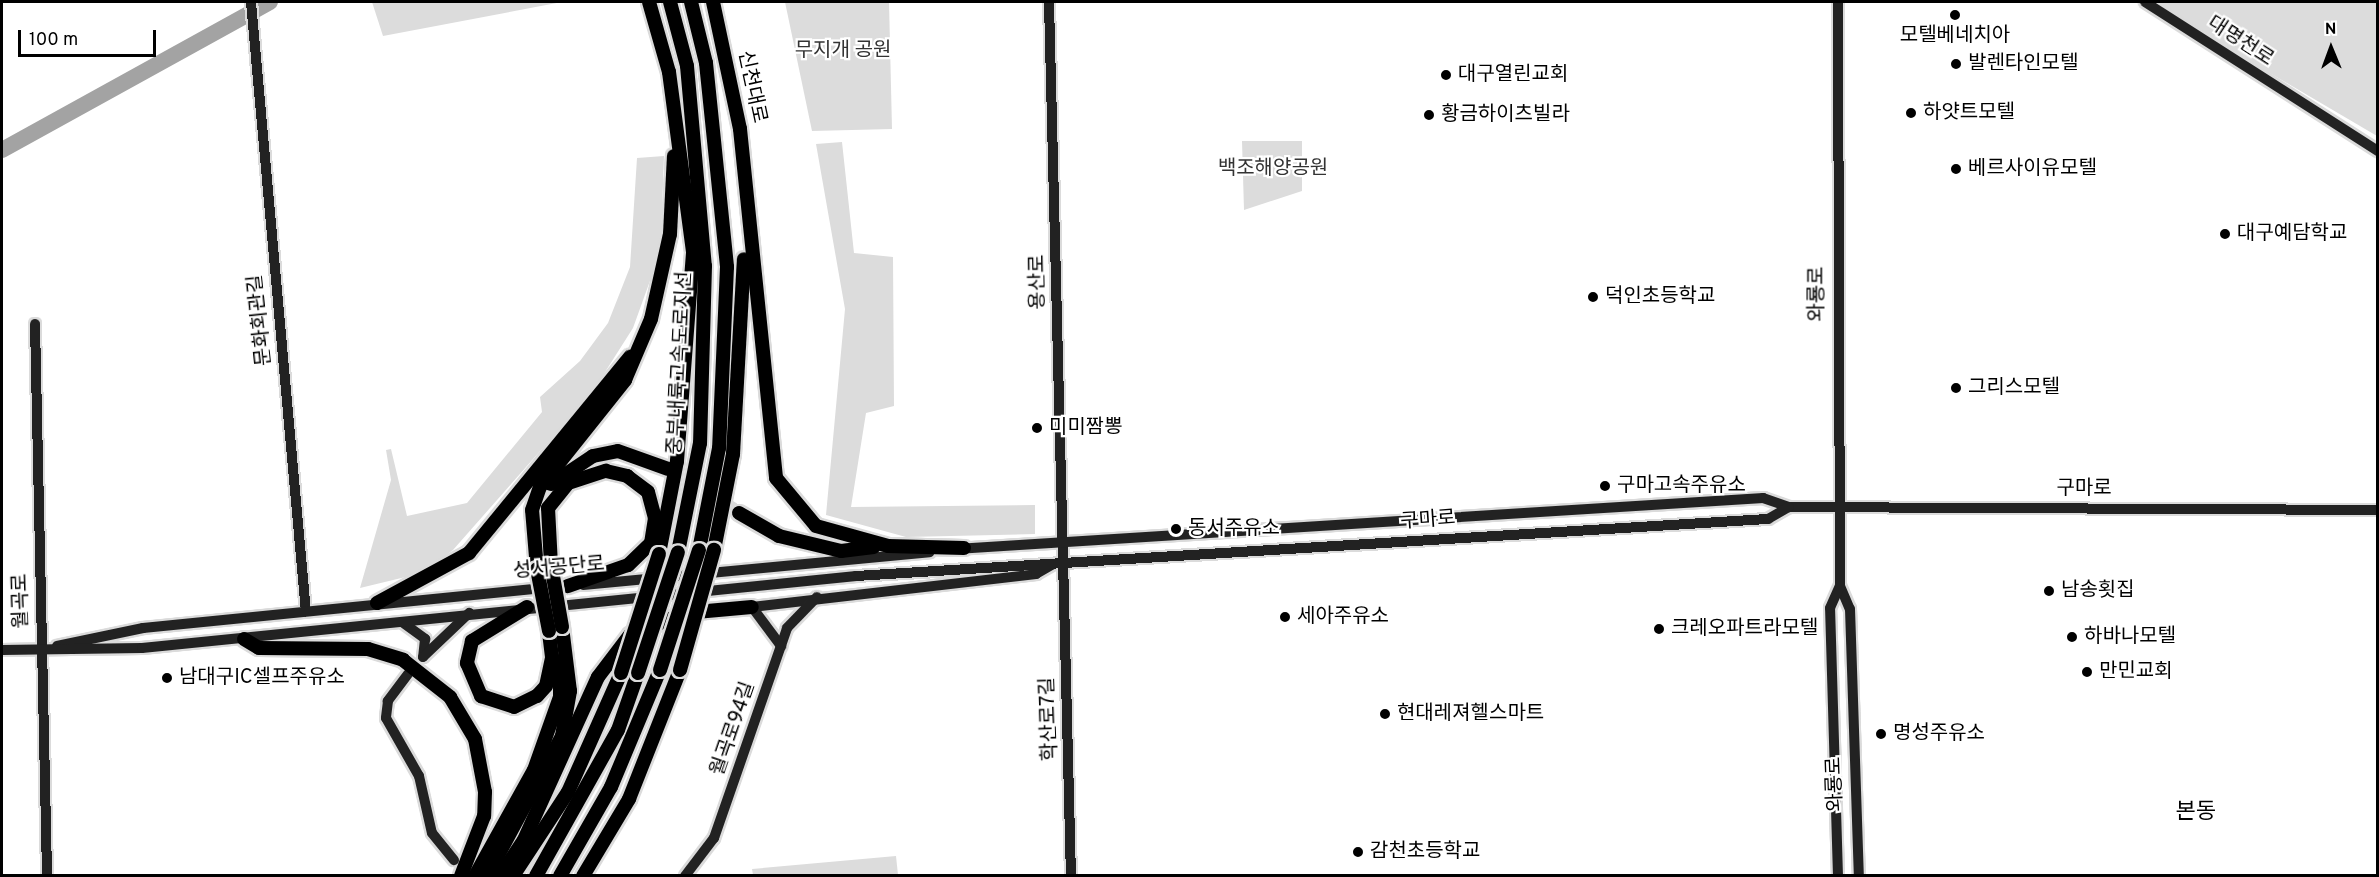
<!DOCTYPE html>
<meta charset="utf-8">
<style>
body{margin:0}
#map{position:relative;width:2379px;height:877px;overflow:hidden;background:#fff;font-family:Overpass,"Noto Sans KR",sans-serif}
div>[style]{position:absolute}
.green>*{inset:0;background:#dcdcdc}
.river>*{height:16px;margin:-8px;padding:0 8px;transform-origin:8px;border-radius:8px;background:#a3a3a3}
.highway-tunnel>*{height:14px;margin-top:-7px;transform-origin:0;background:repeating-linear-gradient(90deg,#d9d9d9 0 14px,transparent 0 21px)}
.roads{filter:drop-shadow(2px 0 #dbdbdb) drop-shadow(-2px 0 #dbdbdb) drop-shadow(0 2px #dbdbdb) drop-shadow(0 -2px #dbdbdb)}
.secondary>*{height:10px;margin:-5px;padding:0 5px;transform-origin:5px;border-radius:5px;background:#222}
.highway>*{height:14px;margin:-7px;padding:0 7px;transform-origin:7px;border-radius:7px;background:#000}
.bridges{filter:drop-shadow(2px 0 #dbdbdb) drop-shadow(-2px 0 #dbdbdb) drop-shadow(0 2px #dbdbdb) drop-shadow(0 -2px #dbdbdb)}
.highway-bridge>*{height:14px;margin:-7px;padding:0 7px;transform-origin:7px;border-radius:7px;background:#000}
.dots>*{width:16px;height:16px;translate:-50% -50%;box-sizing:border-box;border:3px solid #fff;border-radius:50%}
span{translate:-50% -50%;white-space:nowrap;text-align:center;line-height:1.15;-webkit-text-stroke:4.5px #fff;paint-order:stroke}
.poi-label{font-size:20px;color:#000}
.left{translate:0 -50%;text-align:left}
.street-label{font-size:20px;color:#000}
.park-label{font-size:20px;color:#333}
.quarter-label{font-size:22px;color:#000}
.frame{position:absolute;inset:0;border:3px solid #000;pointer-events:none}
.north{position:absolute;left:2301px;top:18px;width:60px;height:60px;-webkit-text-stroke:4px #fff;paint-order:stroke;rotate:359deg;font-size:16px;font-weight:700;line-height:24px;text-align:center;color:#000}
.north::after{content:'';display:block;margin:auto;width:21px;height:27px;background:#000;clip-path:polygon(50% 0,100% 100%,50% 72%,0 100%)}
.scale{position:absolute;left:18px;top:30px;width:138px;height:27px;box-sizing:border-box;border:3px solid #000;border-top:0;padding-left:8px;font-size:18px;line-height:21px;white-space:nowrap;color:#000;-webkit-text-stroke:4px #fff;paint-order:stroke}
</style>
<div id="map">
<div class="green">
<i style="clip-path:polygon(372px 2px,562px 2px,383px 36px)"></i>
<i style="clip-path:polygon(785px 2px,889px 2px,892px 129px,812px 131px)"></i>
<i style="clip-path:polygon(2156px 2px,2377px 2px,2377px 136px,2156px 6px)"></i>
<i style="clip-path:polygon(1242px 141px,1302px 141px,1302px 191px,1244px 210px)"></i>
<i style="clip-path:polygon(842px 142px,854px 253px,893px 257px,894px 406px,866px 413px,851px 507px,1035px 505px,1035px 534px,906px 537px,826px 515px,845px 309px,816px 144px)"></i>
<i style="clip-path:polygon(664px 156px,661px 241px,655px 267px,633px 328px,593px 391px,453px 550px,422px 573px,360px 588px,391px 480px,386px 450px,391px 449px,407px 516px,467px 503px,542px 412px,540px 397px,580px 361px,608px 323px,630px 267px,637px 158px)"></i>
<i style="clip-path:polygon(896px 856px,898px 875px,753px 875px,752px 869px)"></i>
</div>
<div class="river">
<i style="left:2px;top:150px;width:306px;rotate:-28.9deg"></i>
</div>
<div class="highway-tunnel">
<i style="left:668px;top:469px;width:84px;rotate:31.8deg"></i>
</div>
<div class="roads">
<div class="secondary">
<i style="left:251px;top:2px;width:612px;rotate:84.85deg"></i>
<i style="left:1049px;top:2px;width:874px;rotate:88.56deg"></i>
<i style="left:2145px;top:2px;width:277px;rotate:32.6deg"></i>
<i style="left:35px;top:324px;width:552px;rotate:88.75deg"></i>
<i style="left:956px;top:549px;width:809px;rotate:-3.62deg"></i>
<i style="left:1763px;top:498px;width:28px;rotate:19deg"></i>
<i style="left:1789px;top:507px;width:589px;rotate:0.29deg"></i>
<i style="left:583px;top:585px;width:348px;rotate:-5.4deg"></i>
<i style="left:1840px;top:586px;width:25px;rotate:67deg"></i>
<i style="left:1850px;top:609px;width:267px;rotate:88.1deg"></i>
<i style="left:752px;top:607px;width:286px;rotate:-6.6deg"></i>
<i style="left:1036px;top:574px;width:20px;rotate:-30deg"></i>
<i style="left:752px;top:607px;width:49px;rotate:53.4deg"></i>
<i style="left:402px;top:622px;width:29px;rotate:36deg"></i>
<i style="left:425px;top:639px;width:18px;rotate:96deg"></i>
<i style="left:57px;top:646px;width:88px;rotate:-11.8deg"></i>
<i style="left:143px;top:628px;width:405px;rotate:-5.7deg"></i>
<i style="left:2px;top:650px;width:140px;rotate:-0.8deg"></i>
<i style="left:142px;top:648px;width:718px;rotate:-5.76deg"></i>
<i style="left:856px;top:576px;width:914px;rotate:-3.58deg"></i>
<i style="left:1768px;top:519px;width:24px;rotate:-30deg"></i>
<i style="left:423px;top:657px;width:64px;rotate:-43.7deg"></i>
<i style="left:408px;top:674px;width:34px;rotate:127deg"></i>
<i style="left:388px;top:701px;width:17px;rotate:97deg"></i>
<i style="left:386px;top:718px;width:67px;rotate:60.4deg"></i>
<i style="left:419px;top:776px;width:58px;rotate:77.2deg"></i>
<i style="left:432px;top:833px;width:35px;rotate:51deg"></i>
<i style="left:685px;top:876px;width:48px;rotate:-52.7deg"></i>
<i style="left:714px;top:838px;width:222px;rotate:-70.8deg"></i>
<i style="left:787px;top:628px;width:43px;rotate:-45.9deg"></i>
<i style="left:1838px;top:876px;width:268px;rotate:-91.7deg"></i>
<i style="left:1830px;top:608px;width:24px;rotate:-66deg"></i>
<i style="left:1840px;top:586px;width:584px;rotate:-90.2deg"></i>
</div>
<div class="highway">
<i style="left:649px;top:2px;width:73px;rotate:74.1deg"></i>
<i style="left:669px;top:72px;width:183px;rotate:82.4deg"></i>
<i style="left:693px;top:253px;width:209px;rotate:94.4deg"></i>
<i style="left:677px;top:461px;width:95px;rotate:101deg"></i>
<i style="left:670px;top:2px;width:66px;rotate:75.1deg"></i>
<i style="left:687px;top:66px;width:201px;rotate:84.9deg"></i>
<i style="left:705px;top:266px;width:177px;rotate:91.6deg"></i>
<i style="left:700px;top:443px;width:111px;rotate:101.4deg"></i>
<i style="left:691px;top:2px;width:63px;rotate:76.2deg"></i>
<i style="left:706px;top:63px;width:205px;rotate:84.1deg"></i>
<i style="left:727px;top:267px;width:181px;rotate:92.5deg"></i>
<i style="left:719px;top:448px;width:104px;rotate:101.1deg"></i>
<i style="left:713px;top:2px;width:130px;rotate:78deg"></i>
<i style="left:740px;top:129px;width:351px;rotate:84.1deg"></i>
<i style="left:776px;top:478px;width:62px;rotate:50.2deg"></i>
<i style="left:816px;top:526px;width:75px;rotate:15.5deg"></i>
<i style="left:888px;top:546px;width:76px;rotate:1.5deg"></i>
<i style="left:551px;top:484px;width:50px;rotate:-33.7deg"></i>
<i style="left:593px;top:456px;width:25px;rotate:-11deg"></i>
<i style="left:618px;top:451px;width:53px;rotate:19.8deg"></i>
<i style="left:739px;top:513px;width:46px;rotate:29.9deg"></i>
<i style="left:779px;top:536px;width:64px;rotate:13.6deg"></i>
<i style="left:841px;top:551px;width:33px;rotate:-7deg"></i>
<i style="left:714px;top:550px;width:98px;rotate:-78.8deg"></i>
<i style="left:733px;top:454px;width:195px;rotate:-86.8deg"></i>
<i style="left:551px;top:565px;width:57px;rotate:-93deg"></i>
<i style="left:548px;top:508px;width:32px;rotate:-51deg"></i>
<i style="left:568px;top:483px;width:40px;rotate:-18deg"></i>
<i style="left:606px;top:471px;width:22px;rotate:13deg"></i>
<i style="left:627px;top:476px;width:26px;rotate:37deg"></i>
<i style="left:648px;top:492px;width:27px;rotate:75deg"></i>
<i style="left:655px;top:518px;width:25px;rotate:99deg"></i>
<i style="left:651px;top:543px;width:32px;rotate:136deg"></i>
<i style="left:628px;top:565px;width:64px;rotate:160.7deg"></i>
<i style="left:537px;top:569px;width:59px;rotate:-94.8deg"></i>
<i style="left:532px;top:510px;width:24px;rotate:-71deg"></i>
<i style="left:540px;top:487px;width:137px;rotate:-51.5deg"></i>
<i style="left:625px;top:380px;width:66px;rotate:-66.9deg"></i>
<i style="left:651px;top:319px;width:87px;rotate:-77.4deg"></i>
<i style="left:670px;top:234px;width:78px;rotate:-87.1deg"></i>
<i style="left:377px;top:603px;width:105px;rotate:-28.5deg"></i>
<i style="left:469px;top:553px;width:254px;rotate:-50.6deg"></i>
<i style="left:527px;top:607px;width:65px;rotate:148.3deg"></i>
<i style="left:472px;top:641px;width:23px;rotate:103deg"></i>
<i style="left:467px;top:663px;width:36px;rotate:67deg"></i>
<i style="left:481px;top:696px;width:35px;rotate:18deg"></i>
<i style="left:514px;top:707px;width:25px;rotate:-26deg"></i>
<i style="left:537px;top:696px;width:13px;rotate:-48deg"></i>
<i style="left:546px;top:686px;width:30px;rotate:-78deg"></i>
<i style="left:552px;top:657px;width:26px;rotate:-97deg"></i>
<i style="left:244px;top:639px;width:17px;rotate:31deg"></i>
<i style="left:259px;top:648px;width:109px;rotate:0.5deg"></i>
<i style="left:368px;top:649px;width:37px;rotate:17deg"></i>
<i style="left:403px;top:660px;width:60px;rotate:38.2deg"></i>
<i style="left:450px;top:697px;width:49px;rotate:59.2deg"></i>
<i style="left:475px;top:739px;width:54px;rotate:79.3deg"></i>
<i style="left:485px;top:792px;width:24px;rotate:92deg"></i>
<i style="left:484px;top:816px;width:64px;rotate:111deg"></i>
<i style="left:475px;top:876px;width:121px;rotate:-60.9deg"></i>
<i style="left:534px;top:770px;width:77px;rotate:-70.4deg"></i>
<i style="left:560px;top:697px;width:32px;rotate:-90deg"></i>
<i style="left:487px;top:876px;width:159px;rotate:-61.8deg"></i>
<i style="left:562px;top:736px;width:46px;rotate:-79.9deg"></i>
<i style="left:570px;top:691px;width:64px;rotate:-97.1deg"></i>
<i style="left:500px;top:876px;width:43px;rotate:-56.3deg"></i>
<i style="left:524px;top:840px;width:179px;rotate:-65.6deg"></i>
<i style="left:598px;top:677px;width:53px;rotate:-52.7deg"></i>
<i style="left:630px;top:635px;width:59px;rotate:-21.8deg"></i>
<i style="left:685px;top:613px;width:67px;rotate:-5.1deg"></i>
<i style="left:513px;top:876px;width:100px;rotate:-56.8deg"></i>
<i style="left:568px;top:792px;width:130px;rotate:-66deg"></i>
<i style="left:536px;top:876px;width:167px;rotate:-60.7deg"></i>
<i style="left:618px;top:730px;width:60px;rotate:-70.7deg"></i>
<i style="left:560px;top:876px;width:103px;rotate:-60.2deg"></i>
<i style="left:611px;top:787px;width:127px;rotate:-67.3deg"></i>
<i style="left:583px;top:876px;width:90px;rotate:-59.1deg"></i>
<i style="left:629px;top:799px;width:139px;rotate:-68.4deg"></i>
</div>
</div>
<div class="bridges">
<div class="highway-bridge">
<i style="left:551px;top:565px;width:63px;rotate:79.9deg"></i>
<i style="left:537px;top:569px;width:63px;rotate:79deg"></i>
<i style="left:660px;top:670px;width:126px;rotate:-72deg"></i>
<i style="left:680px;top:670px;width:125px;rotate:-74.2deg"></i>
<i style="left:621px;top:673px;width:125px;rotate:-72.3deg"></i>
<i style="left:638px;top:673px;width:127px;rotate:-71.7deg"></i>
</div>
</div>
<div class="dots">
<i style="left:1955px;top:15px;background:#000"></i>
<i style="left:1956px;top:64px;background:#000"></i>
<i style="left:1446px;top:75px;background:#000"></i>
<i style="left:1911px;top:113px;background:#000"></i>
<i style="left:1429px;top:115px;background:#000"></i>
<i style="left:1956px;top:169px;background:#000"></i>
<i style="left:2225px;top:234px;background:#000"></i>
<i style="left:1593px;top:297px;background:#000"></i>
<i style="left:1956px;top:388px;background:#000"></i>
<i style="left:1037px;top:428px;background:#000"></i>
<i style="left:1605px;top:486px;background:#000"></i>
<i style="left:1176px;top:529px;background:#000"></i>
<i style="left:2049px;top:591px;background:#000"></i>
<i style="left:1285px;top:617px;background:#000"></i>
<i style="left:1659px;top:629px;background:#000"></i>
<i style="left:2072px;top:637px;background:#000"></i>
<i style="left:2087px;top:672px;background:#000"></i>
<i style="left:167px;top:678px;background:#000"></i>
<i style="left:1385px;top:714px;background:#000"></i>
<i style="left:1881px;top:734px;background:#000"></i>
<i style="left:1358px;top:852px;background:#000"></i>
</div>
<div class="poi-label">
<span style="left:1955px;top:36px">모텔베네치아</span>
<span class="left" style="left:1968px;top:64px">발렌타인모텔</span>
<span class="left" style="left:1458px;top:75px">대구열린교회</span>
<span class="left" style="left:1923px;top:113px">하얏트모텔</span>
<span class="left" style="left:1441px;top:115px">황금하이츠빌라</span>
<span class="left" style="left:1968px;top:169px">베르사이유모텔</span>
<span class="left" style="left:2237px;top:234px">대구예담학교</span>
<span class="left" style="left:1605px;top:297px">덕인초등학교</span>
<span class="left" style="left:1968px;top:388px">그리스모텔</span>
<span class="left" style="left:1049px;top:428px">미미짬뽕</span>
<span class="left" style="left:1617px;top:486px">구마고속주유소</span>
<span class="left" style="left:1188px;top:529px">동서주유소</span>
<span class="left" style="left:2061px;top:591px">남송횟집</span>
<span class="left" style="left:1297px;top:617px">세아주유소</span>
<span class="left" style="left:1671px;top:629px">크레오파트라모텔</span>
<span class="left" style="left:2084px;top:637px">하바나모텔</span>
<span class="left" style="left:2099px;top:672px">만민교회</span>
<span class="left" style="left:179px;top:678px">남대구IC셀프주유소</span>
<span class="left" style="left:1397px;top:714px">현대레져헬스마트</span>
<span class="left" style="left:1893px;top:734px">명성주유소</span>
<span class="left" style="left:1370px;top:852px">감천초등학교</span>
</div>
<div class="street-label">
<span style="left:2240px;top:42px;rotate:33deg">대명천로</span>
<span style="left:751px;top:87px;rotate:78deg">신천대로</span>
<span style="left:1039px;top:282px;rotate:-91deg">용산로</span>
<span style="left:1818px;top:294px;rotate:-90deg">와룡로</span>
<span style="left:261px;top:320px;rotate:-96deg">문화회관길</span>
<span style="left:681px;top:363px;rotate:-87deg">중부내륙고속도로지선</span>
<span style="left:2084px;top:489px">구마로</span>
<span style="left:1428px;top:521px;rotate:-4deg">구마로</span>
<span style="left:559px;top:569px;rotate:-5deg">성서공단로</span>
<span style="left:22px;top:601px;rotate:-92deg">월곡로</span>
<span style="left:1050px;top:719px;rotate:-92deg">학산로7길</span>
<span style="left:734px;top:729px;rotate:-71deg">월곡로94길</span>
<span style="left:1836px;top:784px;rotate:-92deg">와룡로</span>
</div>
<div class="park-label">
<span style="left:843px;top:51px">무지개 공원</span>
<span style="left:1273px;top:169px">백조해양공원</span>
</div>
<div class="quarter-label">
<span style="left:2196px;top:813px">본동</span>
</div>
<div class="frame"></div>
<div class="north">N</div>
<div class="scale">100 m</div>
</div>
